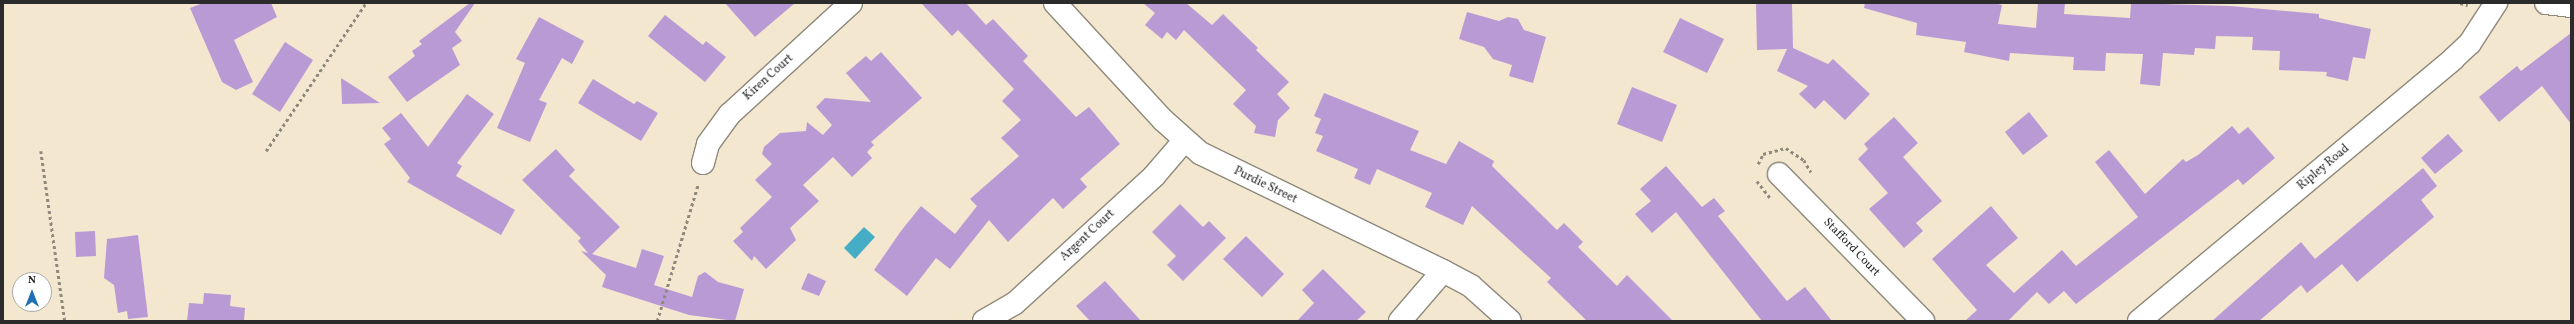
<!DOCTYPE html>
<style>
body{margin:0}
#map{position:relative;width:2574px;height:324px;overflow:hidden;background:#f3e7cf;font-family:Vollkorn,serif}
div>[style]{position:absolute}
.water>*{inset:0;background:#46adc6}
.building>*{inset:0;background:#ba9ad5}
.path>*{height:2.5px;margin-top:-1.25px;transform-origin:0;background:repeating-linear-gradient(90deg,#8f897d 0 3px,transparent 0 6px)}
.roads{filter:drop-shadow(1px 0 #8f897d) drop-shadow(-1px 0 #8f897d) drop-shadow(0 1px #8f897d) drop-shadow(0 -1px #8f897d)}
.minor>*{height:22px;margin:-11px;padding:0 11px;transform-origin:11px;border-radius:11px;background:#fff}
span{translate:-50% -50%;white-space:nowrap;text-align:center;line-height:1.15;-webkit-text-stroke:4px #fff;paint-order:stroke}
.street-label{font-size:12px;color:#2b2b2b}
.frame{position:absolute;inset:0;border:4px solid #2b2b2b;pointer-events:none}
.north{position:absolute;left:12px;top:272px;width:40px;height:40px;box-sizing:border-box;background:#fff;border:1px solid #aaa;border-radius:50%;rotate:0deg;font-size:11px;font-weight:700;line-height:16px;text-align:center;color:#2b2b2b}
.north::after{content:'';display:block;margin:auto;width:14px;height:18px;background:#1f6fb2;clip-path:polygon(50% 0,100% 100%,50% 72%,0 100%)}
</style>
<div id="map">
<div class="water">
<i style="clip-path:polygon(864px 227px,875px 237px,855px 259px,844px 248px)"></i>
</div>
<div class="building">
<i style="clip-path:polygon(203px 3px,271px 3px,277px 17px,234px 40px,253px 82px,236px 90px,222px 82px,190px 8px)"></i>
<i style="clip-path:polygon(470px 3px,475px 3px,455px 32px,462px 41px,452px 48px,460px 65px,407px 102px,388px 77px,415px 56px,412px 51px,422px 44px,419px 41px)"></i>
<i style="clip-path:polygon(725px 3px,795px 3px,755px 37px)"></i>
<i style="clip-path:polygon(921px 3px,966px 3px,986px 25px,993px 19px,1028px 56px,1023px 61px,1076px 117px,1089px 107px,1120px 144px,1080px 179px,1087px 187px,1063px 209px,1053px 198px,1008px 242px,989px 220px,950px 269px,936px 258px,907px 296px,874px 270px,901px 231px,921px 206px,955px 234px,977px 206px,970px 199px,1019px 156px,1001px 138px,1021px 120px,1002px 101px,1014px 89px,958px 30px,952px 36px)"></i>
<i style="clip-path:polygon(1143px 3px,1186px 3px,1212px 25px,1223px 14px,1258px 48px,1256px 50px,1289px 82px,1277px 94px,1290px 108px,1278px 120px,1275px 137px,1254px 133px,1256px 126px,1233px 104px,1246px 90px,1184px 30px,1176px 40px,1167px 32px,1162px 39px,1145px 25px,1155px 13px)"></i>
<i style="clip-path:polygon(1756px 3px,1792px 3px,1793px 48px,1828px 64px,1833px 59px,1870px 94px,1845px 120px,1824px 100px,1815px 109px,1799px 94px,1808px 86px,1777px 71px,1787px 49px,1757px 50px)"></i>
<i style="clip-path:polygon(1865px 3px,1993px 3px,2002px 5px,1998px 24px,2036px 28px,2038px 3px,2065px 3px,2064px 14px,2130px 18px,2131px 3px,2230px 6px,2319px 14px,2319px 18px,2371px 29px,2365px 59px,2353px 57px,2348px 81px,2326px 76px,2327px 72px,2279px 70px,2280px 51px,2252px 50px,2253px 37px,2216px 36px,2215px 49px,2195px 48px,2194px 55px,2163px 53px,2160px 86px,2140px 84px,2143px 54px,2106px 53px,2105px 71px,2073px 70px,2074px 57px,2010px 53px,2009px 61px,1964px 52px,1966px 42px,1916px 35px,1917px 23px,1864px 8px)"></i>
<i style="clip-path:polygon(1467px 12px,1499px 21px,1508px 17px,1518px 19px,1524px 30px,1546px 37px,1533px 83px,1509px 76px,1512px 65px,1493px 59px,1484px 47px,1459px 39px)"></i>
<i style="clip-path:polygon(665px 15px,703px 45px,706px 41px,726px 57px,705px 82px,648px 36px)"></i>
<i style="clip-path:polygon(539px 17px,584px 41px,572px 64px,562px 58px,539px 100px,547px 103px,530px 142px,497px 128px,525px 63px,516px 59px)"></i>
<i style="clip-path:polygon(1680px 18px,1724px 39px,1707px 73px,1663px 52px)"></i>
<i style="clip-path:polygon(2571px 33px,2571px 124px,2542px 86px,2499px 122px,2479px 97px,2517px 66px,2521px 71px)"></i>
<i style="clip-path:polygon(285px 42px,313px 60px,280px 112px,252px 94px)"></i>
<i style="clip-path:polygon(881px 52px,922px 98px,871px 142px,874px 145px,867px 152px,872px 158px,852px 177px,833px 157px,803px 185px,819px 201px,790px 228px,796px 240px,766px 269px,754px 256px,752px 261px,733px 241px,743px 232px,740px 228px,772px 197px,755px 180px,772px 164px,762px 154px,764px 147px,780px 133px,806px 131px,807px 122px,823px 135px,832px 125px,816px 107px,825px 98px,871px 102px,846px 73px,866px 56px,871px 61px)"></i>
<i style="clip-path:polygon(341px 78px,380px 103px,342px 104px)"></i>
<i style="clip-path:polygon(593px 79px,634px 104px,637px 101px,658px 113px,641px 141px,578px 103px)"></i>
<i style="clip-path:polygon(1632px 87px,1677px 105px,1662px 142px,1617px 124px)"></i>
<i style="clip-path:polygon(1324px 93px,1419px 131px,1410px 150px,1446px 164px,1459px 141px,1494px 161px,1492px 166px,1557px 230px,1564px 223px,1583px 242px,1578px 247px,1617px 286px,1627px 275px,1673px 321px,1587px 321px,1547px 282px,1551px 278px,1472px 206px,1463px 225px,1425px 207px,1432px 193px,1377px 169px,1370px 185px,1354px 178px,1358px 169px,1316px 151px,1323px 136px,1315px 133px,1321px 119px,1314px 116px)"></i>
<i style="clip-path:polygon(467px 94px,494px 114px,457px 163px,462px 166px,456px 176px,515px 210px,501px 235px,407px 182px,410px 178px,384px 144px,391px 139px,382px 128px,401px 113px,428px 147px)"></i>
<i style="clip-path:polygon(2029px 112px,2048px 136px,2023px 155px,2005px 132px)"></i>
<i style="clip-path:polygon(1894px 117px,1918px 143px,1903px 157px,1942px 201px,1916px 223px,1923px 231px,1904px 248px,1869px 209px,1888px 193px,1858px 159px,1868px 149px,1864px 144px)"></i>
<i style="clip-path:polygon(2232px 126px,2239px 134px,2248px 127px,2275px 158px,2243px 185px,2238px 179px,2076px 304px,2064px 291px,2049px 304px,2037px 292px,2008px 321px,1965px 321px,1977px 310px,1932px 259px,1991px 206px,2018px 238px,1986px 265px,2014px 293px,2062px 250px,2076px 266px,2138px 217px,2095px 162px,2109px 150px,2145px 194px,2183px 159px,2186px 162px,2198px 155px)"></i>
<i style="clip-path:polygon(2448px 134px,2463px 151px,2435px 174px,2421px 158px)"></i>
<i style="clip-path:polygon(556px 149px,575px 170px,569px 176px,620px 227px,592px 254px,636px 268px,642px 249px,664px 256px,654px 285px,692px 297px,698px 276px,705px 272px,718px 282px,744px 289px,735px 321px,689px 315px,602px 287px,606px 275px,581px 251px,588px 253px,578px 241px,581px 238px,522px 180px)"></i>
<i style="clip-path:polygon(1666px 166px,1702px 207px,1714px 198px,1725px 211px,1718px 216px,1787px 301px,1805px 287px,1832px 321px,1762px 321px,1676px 212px,1652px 233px,1635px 214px,1651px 201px,1640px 189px)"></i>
<i style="clip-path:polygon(2423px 168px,2437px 186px,2421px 200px,2434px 217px,2357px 282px,2342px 264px,2307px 293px,2301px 285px,2259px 321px,2212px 321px,2301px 242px,2315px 259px)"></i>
<i style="clip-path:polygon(1180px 204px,1203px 227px,1209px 221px,1226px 238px,1183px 281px,1167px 265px,1176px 256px,1152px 232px)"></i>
<i style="clip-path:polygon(95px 231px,96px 256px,76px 257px,75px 232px)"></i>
<i style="clip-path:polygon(138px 235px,148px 317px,128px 319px,127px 311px,118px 313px,114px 285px,104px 278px,107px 239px)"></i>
<i style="clip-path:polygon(1246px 236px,1284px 274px,1262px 297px,1223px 259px)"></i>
<i style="clip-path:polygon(1323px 269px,1366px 312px,1356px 321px,1297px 321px,1314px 303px,1302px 290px)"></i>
<i style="clip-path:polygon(808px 273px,826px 281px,819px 296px,801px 289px)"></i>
<i style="clip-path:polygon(1105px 281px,1141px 321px,1090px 321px,1076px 306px)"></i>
<i style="clip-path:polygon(204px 293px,231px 295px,230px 306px,245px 308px,244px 321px,187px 321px,189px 303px,203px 304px)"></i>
</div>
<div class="path">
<i style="left:2460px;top:3px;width:8px;rotate:14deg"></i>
<i style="left:41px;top:151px;width:172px;rotate:82deg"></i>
<i style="left:266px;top:151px;width:179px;rotate:-56deg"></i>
<i style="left:1758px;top:164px;width:11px;rotate:-63deg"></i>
<i style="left:1763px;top:154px;width:24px;rotate:-15deg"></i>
<i style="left:1786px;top:148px;width:22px;rotate:34deg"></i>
<i style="left:1804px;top:160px;width:14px;rotate:60deg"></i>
<i style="left:1757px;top:181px;width:23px;rotate:52deg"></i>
<i style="left:657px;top:321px;width:143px;rotate:-73.3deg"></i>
</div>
<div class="roads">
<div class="minor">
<i style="left:1055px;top:3px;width:159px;rotate:47.3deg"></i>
<i style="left:1163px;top:120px;width:50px;rotate:41.7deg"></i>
<i style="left:1200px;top:153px;width:270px;rotate:25.9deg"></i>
<i style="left:1443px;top:271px;width:32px;rotate:28deg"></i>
<i style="left:1471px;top:286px;width:52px;rotate:41.9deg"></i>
<i style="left:2546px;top:3px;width:25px;rotate:7deg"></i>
<i style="left:703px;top:163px;width:20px;rotate:-75deg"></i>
<i style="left:708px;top:144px;width:37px;rotate:-54deg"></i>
<i style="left:730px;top:114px;width:164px;rotate:-42.5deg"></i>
<i style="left:1779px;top:174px;width:206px;rotate:45.6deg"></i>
<i style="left:984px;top:321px;width:34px;rotate:-30deg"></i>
<i style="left:1014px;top:304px;width:190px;rotate:-42.4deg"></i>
<i style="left:1154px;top:176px;width:46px;rotate:-49.4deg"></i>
<i style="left:1400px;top:321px;width:66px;rotate:-49.3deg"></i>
<i style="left:2139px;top:321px;width:409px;rotate:-39.8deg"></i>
<i style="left:2453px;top:59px;width:23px;rotate:-43deg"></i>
<i style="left:2470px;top:43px;width:48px;rotate:-57deg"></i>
</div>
</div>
<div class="street-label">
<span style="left:769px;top:78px;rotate:-42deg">Kiren Court</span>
<span style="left:2324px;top:168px;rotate:-40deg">Ripley Road</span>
<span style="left:1265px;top:186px;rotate:26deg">Purdie Street</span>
<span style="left:1088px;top:236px;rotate:-43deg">Argent Court</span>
<span style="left:1851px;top:248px;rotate:46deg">Stafford Court</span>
</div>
<div class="frame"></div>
<div class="north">N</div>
</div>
